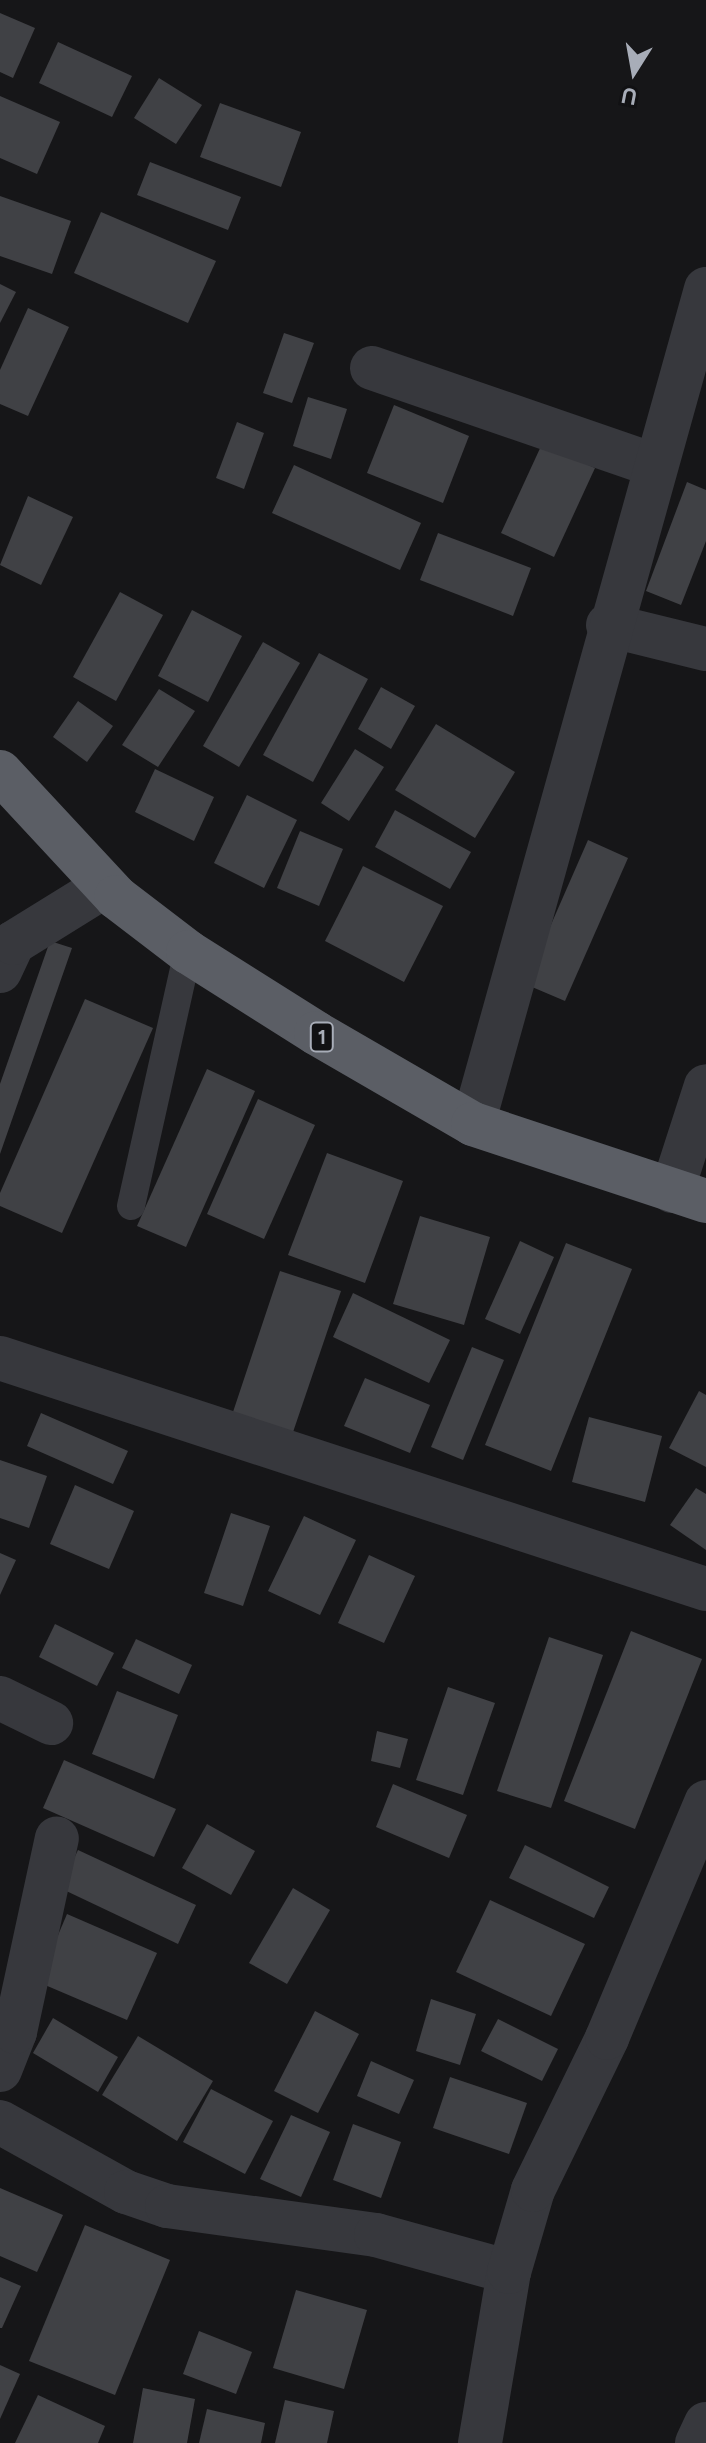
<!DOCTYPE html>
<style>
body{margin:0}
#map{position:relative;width:706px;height:2443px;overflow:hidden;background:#161618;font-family:Figtree,sans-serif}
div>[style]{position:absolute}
.building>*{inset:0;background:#404145}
.service>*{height:28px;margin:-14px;padding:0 14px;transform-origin:14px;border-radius:14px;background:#37383d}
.minor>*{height:44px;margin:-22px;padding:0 22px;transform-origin:22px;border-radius:22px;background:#37383d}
.tertiary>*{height:44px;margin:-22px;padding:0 22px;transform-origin:22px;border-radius:22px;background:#37383d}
.trunk>*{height:44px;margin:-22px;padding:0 22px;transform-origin:22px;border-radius:22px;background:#5b5e65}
span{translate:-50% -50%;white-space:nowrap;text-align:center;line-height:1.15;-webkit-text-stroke:7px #111113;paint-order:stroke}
.shield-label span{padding:2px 6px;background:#111113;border:2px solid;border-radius:6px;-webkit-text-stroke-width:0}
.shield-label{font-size:20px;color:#a8adb8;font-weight:700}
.north{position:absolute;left:594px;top:32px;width:80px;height:80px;-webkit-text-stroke:6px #111113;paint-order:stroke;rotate:191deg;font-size:22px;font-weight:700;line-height:32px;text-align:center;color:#a8adb8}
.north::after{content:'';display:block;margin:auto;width:28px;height:36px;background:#a8adb8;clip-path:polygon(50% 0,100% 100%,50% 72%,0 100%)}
</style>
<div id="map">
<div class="building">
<i style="clip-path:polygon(0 13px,35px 28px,13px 78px,0 72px)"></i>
<i style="clip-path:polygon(58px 42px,132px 76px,112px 117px,39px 83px)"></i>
<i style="clip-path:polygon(159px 78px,202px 105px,176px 144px,134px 118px)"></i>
<i style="clip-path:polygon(0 96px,60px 122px,37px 174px,0 158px)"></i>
<i style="clip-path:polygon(220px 103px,301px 132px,281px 187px,200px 157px)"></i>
<i style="clip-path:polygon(150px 162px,241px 197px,228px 230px,137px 195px)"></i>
<i style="clip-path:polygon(0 196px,71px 221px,52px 274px,0 256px)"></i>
<i style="clip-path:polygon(101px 212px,216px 261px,188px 323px,74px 273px)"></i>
<i style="clip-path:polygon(0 284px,16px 292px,0 323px)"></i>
<i style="clip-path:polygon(28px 308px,69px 327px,28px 416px,0 404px,0 370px)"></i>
<i style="clip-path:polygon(284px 333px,314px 343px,292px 403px,263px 393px)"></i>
<i style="clip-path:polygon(308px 397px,347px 409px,331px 459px,293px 446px)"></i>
<i style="clip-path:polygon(394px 405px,469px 436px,443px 503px,367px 473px)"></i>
<i style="clip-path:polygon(237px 422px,264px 433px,244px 489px,216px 478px)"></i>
<i style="clip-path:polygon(542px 444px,595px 468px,554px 557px,501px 533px)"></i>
<i style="clip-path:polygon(294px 465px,421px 523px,400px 570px,272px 513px)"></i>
<i style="clip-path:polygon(687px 482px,706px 490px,706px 541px,681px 605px,646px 591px)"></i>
<i style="clip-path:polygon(28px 496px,73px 517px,41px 585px,0 565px)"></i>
<i style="clip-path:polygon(438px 533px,531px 568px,513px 616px,420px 580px)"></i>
<i style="clip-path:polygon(120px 592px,163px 615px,116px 701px,73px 677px)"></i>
<i style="clip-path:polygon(192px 610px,242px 636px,208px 702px,158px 676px)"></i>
<i style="clip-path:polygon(263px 642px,300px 663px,239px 767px,203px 746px)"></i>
<i style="clip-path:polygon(319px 653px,368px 679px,313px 782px,263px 755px)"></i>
<i style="clip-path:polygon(381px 687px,415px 706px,391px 749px,358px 729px)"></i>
<i style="clip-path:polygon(159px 689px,195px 711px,158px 767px,122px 745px)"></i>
<i style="clip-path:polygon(78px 701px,113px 726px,87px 762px,53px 737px)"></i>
<i style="clip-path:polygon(436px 724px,515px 772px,475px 838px,395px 790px)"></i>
<i style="clip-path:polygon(355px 749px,384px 767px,349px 821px,321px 803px)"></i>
<i style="clip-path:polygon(155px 769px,214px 797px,194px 841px,135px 812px)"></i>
<i style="clip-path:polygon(247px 795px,297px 820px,264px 888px,214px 863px)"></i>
<i style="clip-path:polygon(395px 810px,471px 852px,450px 889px,375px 847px)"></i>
<i style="clip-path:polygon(300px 831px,343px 849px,319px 906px,277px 888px)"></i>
<i style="clip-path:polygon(588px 840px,628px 858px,565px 1001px,525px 984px)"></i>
<i style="clip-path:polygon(363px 866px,443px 906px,404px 982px,325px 941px)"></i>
<i style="clip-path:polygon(50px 941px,72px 948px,0 1154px,0 1084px)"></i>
<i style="clip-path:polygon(85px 999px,153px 1028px,62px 1233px,0 1206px,0 1193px)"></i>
<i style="clip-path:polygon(207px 1069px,255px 1091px,186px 1247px,137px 1226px)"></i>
<i style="clip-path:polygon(258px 1099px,315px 1125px,264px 1239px,207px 1214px)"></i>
<i style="clip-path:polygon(327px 1153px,403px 1181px,365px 1283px,288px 1255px)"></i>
<i style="clip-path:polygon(420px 1216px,490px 1237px,464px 1325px,393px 1304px)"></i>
<i style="clip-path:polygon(520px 1241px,554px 1257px,520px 1334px,485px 1319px)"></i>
<i style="clip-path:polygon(566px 1243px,632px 1269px,551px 1471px,485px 1445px)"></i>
<i style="clip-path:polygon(280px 1271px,341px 1291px,291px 1438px,231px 1418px)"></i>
<i style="clip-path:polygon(353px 1293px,450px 1340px,429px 1383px,333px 1337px)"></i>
<i style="clip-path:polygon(472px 1347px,504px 1360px,463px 1460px,431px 1447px)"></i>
<i style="clip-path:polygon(365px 1378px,430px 1405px,410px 1453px,344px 1426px)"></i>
<i style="clip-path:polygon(699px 1391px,706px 1395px,706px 1467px,669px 1448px)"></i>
<i style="clip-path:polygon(41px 1413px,128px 1451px,113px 1484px,27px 1446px)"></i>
<i style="clip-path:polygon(589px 1417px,662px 1436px,645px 1502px,572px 1482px)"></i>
<i style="clip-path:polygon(0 1460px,47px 1476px,29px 1528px,0 1518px)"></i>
<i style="clip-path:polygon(75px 1485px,134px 1511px,109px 1569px,50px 1544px)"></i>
<i style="clip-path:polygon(696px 1488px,706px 1494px,706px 1550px,670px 1525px)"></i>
<i style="clip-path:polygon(231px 1513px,270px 1526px,243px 1606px,204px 1593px)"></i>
<i style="clip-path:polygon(304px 1516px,356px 1540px,320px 1615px,268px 1591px)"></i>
<i style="clip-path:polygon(0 1553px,16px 1560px,0 1595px)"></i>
<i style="clip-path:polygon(369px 1555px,415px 1576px,384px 1643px,338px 1623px)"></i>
<i style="clip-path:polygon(55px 1624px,114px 1653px,97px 1686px,39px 1657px)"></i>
<i style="clip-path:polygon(631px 1631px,702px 1659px,635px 1829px,564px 1801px)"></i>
<i style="clip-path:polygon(549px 1637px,603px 1655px,551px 1808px,497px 1791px)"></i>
<i style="clip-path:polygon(136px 1639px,192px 1665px,179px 1694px,122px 1668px)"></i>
<i style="clip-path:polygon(448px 1687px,495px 1703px,463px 1795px,416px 1780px)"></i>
<i style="clip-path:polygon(117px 1691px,178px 1715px,154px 1779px,92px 1754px)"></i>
<i style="clip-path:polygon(377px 1731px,408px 1739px,400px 1768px,371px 1761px)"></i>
<i style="clip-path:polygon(64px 1760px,176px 1809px,154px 1857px,43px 1808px)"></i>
<i style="clip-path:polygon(393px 1784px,467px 1815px,449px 1858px,376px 1827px)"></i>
<i style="clip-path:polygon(207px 1824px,255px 1851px,231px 1895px,182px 1868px)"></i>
<i style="clip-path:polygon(525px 1845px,609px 1887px,594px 1918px,509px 1878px)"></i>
<i style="clip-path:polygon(78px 1850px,196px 1905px,178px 1944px,60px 1888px)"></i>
<i style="clip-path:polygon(293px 1888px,330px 1910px,287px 1984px,249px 1963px)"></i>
<i style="clip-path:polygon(490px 1900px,585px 1944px,551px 2016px,456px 1972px)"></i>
<i style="clip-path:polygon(67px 1914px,157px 1953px,127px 2020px,38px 1982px)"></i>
<i style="clip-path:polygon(431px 1999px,476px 2014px,460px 2065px,416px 2051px)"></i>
<i style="clip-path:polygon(315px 2011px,359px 2034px,318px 2113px,274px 2091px)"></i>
<i style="clip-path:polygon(53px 2018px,118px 2057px,98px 2092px,33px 2053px)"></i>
<i style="clip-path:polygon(498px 2019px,558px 2049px,542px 2081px,481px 2051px)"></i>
<i style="clip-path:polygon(138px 2036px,213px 2081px,177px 2141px,102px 2095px)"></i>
<i style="clip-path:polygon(371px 2061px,414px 2080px,399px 2114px,357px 2096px)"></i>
<i style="clip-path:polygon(450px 2077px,527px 2103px,509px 2154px,433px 2128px)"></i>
<i style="clip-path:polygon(211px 2089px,273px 2121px,245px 2174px,183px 2142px)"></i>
<i style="clip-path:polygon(291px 2115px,330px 2132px,301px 2197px,260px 2179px)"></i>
<i style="clip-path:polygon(353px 2124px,401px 2142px,381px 2198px,333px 2180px)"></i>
<i style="clip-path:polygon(0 2188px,63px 2215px,37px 2272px,0 2256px)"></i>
<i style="clip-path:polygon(85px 2225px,170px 2260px,115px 2395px,29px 2361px)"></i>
<i style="clip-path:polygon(0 2277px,21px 2286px,2px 2328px,0 2328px)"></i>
<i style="clip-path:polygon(296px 2290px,367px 2310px,344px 2389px,273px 2368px)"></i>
<i style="clip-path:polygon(199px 2331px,252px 2352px,236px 2394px,183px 2374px)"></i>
<i style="clip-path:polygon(0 2365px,20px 2374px,0 2419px)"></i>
<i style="clip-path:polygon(143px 2388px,195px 2399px,187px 2443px,133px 2443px)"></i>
<i style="clip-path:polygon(38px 2395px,105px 2426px,98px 2443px,15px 2443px)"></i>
<i style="clip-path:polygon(285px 2400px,334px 2411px,327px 2443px,275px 2443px)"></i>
<i style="clip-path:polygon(207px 2409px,265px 2423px,261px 2443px,199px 2443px)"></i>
</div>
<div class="service">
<i style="left:131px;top:1206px;width:260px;rotate:-77.4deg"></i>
</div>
<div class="minor">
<i style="left:372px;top:368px;width:298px;rotate:19deg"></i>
<i style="left:608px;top:625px;width:101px;rotate:13.8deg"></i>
<i style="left:0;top:971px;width:31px;rotate:-65deg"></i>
<i style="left:13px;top:943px;width:108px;rotate:-31.8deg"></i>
<i style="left:473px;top:1124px;width:867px;rotate:-74.41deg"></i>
<i style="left:672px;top:1191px;width:110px;rotate:-72.1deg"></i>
<i style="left:0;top:1358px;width:743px;rotate:18.12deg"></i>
<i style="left:0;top:1698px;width:57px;rotate:26.1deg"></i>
<i style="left:0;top:2070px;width:41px;rotate:-68.5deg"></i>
<i style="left:15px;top:2032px;width:198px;rotate:-77.8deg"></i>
<i style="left:0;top:2122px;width:144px;rotate:29.1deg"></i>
<i style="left:126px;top:2192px;width:43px;rotate:18.9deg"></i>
<i style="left:167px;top:2206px;width:211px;rotate:7.9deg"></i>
<i style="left:376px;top:2235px;width:138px;rotate:15.5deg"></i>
<i style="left:480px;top:2443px;width:173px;rotate:-80.4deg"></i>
<i style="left:509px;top:2272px;width:85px;rotate:-73.7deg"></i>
<i style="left:533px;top:2190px;width:169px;rotate:-64deg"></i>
<i style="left:607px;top:2038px;width:256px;rotate:-67.2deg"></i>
</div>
<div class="tertiary">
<i style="left:697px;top:2443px;width:21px;rotate:-65deg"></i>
</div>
<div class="trunk">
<i style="left:0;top:772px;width:171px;rotate:47.1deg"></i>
<i style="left:116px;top:897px;width:91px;rotate:37.4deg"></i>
<i style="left:188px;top:952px;width:151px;rotate:32.3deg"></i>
<i style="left:316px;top:1033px;width:181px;rotate:30.1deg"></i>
<i style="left:473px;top:1124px;width:245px;rotate:18.3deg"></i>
</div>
<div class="shield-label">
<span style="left:322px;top:1037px">1</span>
</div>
<div class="north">U</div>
</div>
